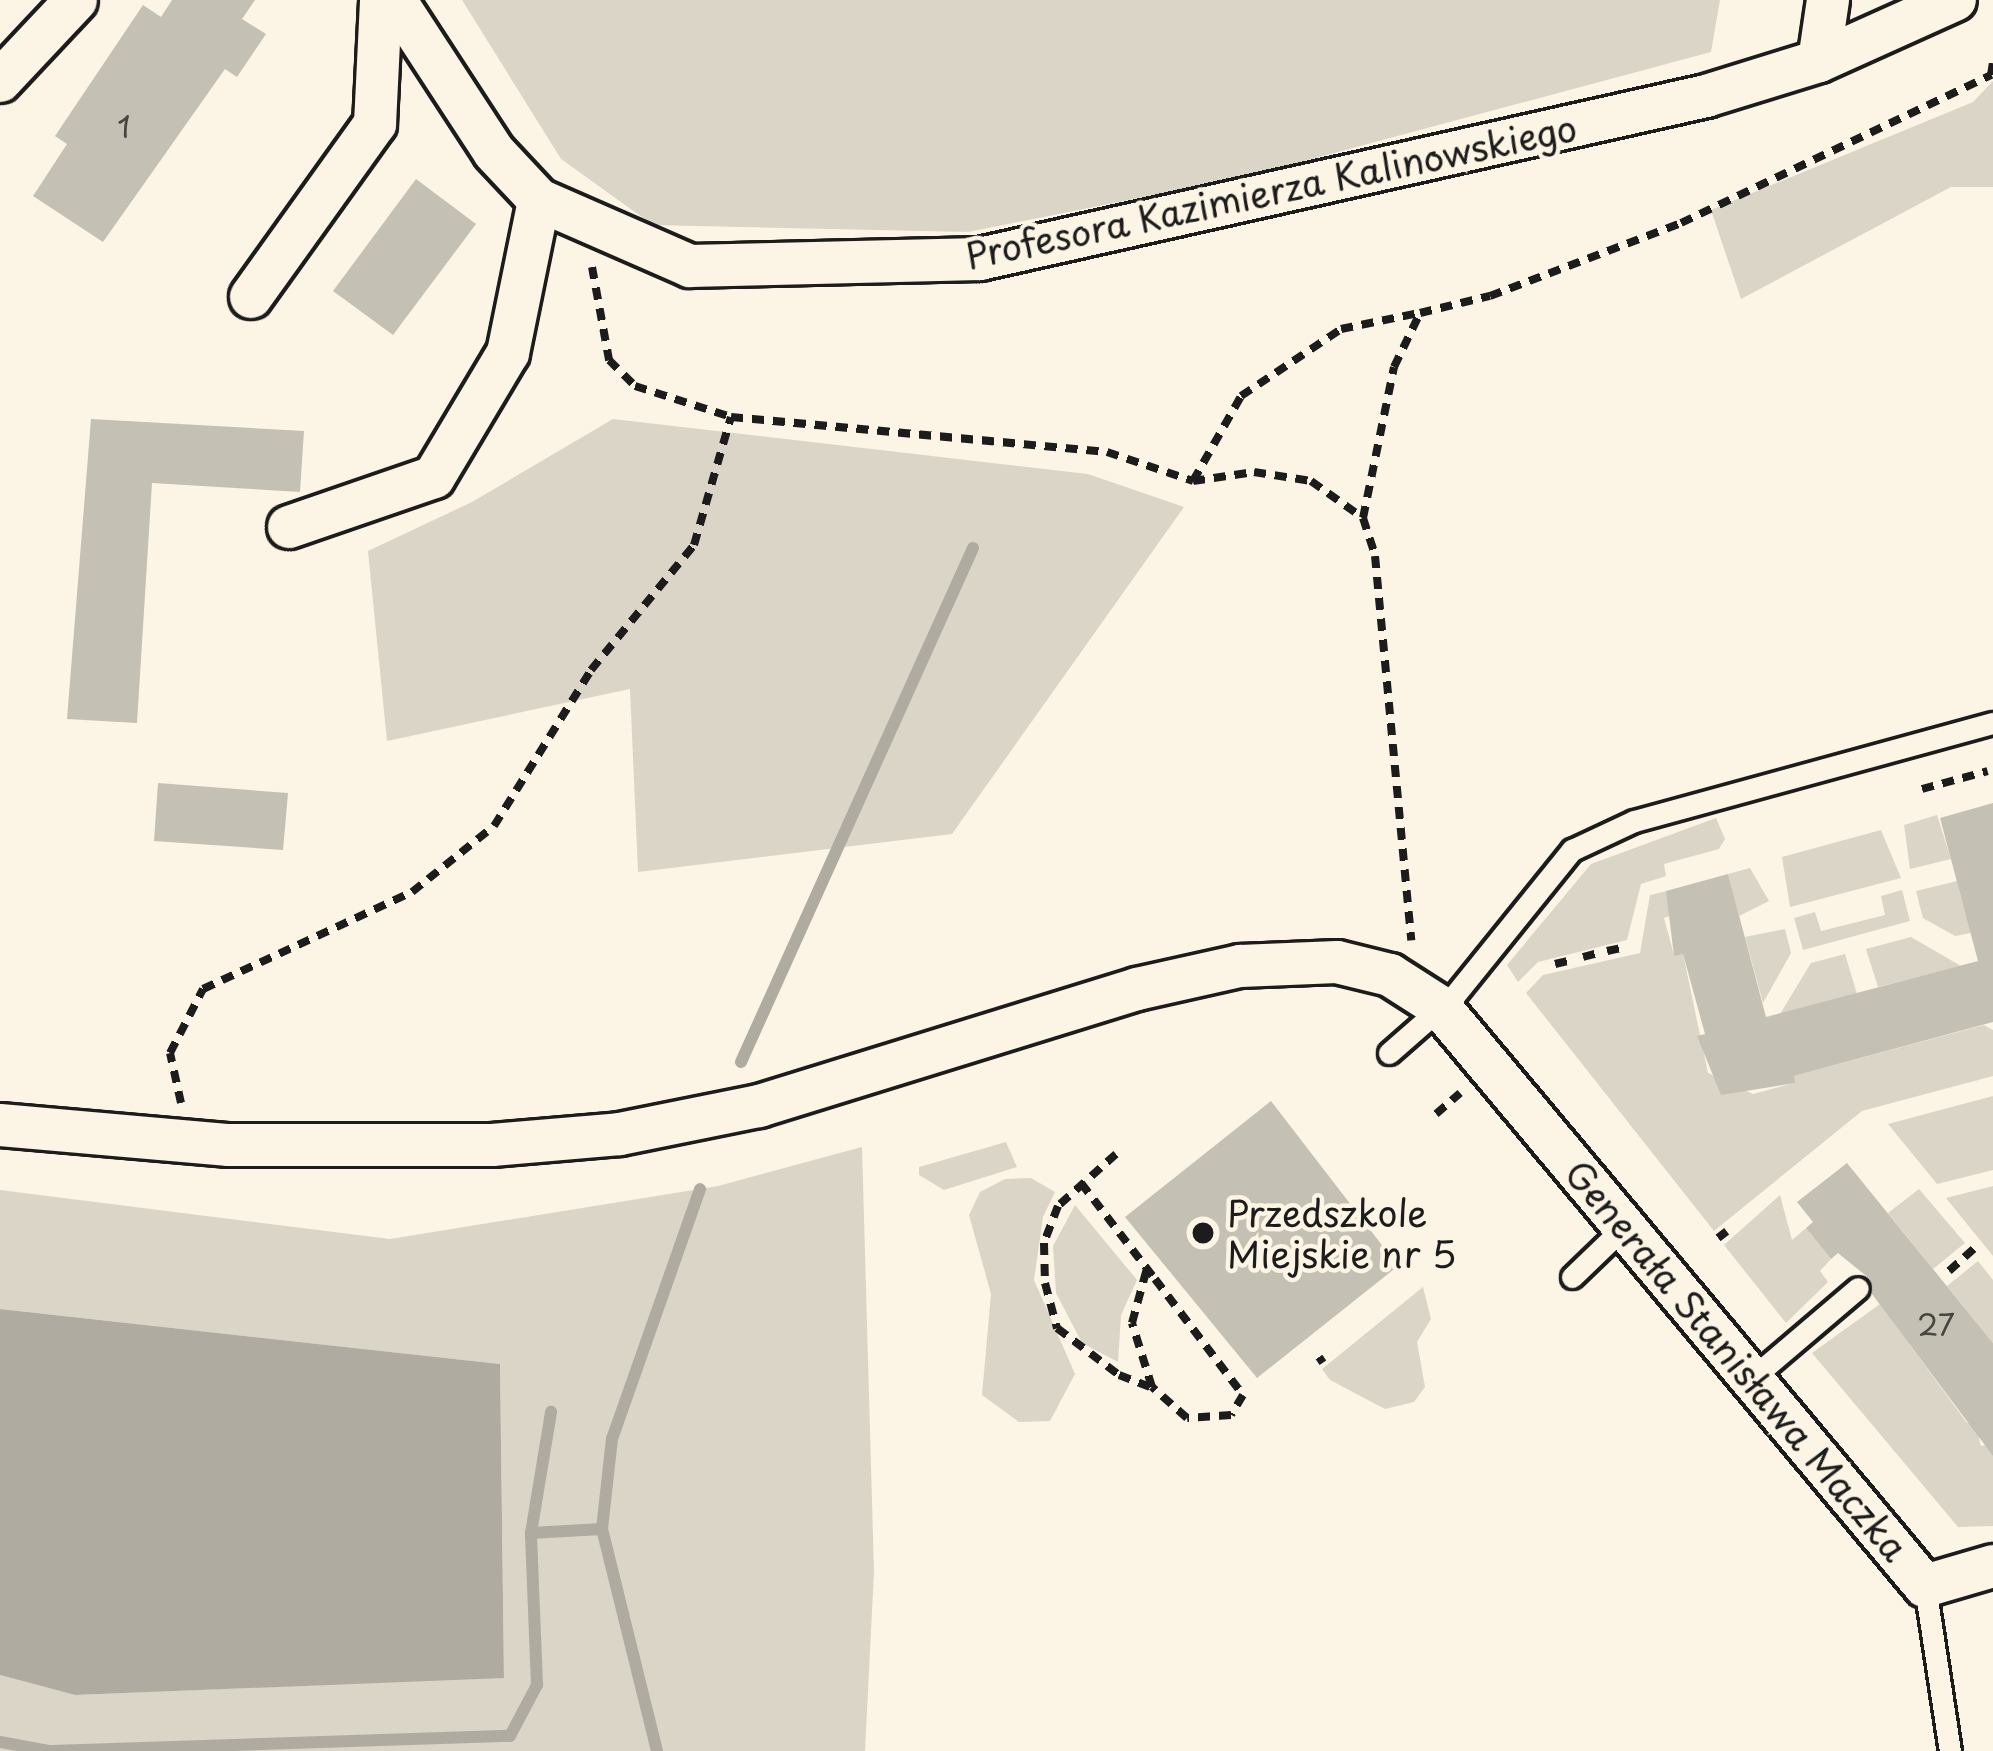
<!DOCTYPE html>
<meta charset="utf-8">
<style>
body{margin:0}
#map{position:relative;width:1993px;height:1751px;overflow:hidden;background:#fcf5e5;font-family:"Playpen Sans",sans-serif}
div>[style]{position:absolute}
.green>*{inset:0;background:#dbd5c8}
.water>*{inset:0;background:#b0aba1}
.stream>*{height:12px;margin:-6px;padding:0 6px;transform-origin:6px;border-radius:6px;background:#b0aba1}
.building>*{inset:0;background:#c4c0b3}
.path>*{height:8px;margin-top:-4px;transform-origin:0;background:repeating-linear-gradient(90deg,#1c1c1c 0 12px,transparent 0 21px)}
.roads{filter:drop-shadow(3px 0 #1c1c1c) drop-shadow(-3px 0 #1c1c1c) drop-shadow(0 3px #1c1c1c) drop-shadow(0 -3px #1c1c1c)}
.service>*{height:21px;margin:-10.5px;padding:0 10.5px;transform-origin:10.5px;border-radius:10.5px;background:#fcf5e5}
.minor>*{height:42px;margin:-21px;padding:0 21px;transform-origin:21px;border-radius:21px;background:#fcf5e5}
.dots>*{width:33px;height:33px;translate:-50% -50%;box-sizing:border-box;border:6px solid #fcf5e5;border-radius:50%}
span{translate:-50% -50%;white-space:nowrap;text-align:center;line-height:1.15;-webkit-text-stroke:9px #fcf5e5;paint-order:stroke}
.number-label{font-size:30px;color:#464542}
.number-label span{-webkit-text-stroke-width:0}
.street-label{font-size:36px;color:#1c1c1c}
.poi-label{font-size:36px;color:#1c1c1c}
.left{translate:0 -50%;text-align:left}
</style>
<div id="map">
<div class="green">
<i style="clip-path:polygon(462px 0,1720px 0,1711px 52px,1245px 177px,968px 232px,653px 225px,561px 159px)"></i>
<i style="clip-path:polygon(1993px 81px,1993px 187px,1951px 187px,1741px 299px,1711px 210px,1973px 102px)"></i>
<i style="clip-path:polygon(613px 419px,1088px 474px,1184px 507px,952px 834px,638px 872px,630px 689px,387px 741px,368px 551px,472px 502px)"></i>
<i style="clip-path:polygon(1937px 815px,1951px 859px,1910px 869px,1904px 825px)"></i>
<i style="clip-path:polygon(1716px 818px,1725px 839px,1719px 849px,1664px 864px,1666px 876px,1641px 884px,1627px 940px,1538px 962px,1518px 982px,1507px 965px,1591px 864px)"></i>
<i style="clip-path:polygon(1881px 830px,1901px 878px,1790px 907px,1782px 857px)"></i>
<i style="clip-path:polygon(1750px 868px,1769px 901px,1739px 916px,1728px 874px)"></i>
<i style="clip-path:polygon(1957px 881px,1971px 933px,1955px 936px,1923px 918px,1916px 891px)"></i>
<i style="clip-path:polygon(1902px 890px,1910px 921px,1803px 950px,1794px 918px,1815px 912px,1821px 931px,1885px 915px,1881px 896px)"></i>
<i style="clip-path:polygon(1667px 891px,1673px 915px,1664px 918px,1674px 955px,1683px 954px,1708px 1073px,1753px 1094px,1794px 1083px,1794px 1076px,1984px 1025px,1993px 1030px,1993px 1076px,1862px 1111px,1714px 1231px,1526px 993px,1543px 975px,1640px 953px,1650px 895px)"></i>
<i style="clip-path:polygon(1785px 929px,1791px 953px,1763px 1003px,1745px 937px)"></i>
<i style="clip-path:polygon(1911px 937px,1961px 966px,1878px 987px,1866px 949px)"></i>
<i style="clip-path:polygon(1845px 954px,1857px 994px,1780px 1014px,1811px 963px)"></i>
<i style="clip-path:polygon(1993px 1096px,1993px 1170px,1937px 1184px,1888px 1124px)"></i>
<i style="clip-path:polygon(1006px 1142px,1017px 1167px,944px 1190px,919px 1175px,919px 1167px)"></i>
<i style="clip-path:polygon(862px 1147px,874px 1571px,865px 1751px,0 1751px,0 1675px,75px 1695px,504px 1677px,500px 1364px,0 1309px,0 1190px,390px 1239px,718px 1186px)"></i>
<i style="clip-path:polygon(1031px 1178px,1055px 1192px,1043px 1217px,1034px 1280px,1075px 1374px,1050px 1421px,1019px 1422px,982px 1395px,991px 1294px,969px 1215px,980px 1192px,1005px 1179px)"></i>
<i style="clip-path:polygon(1993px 1186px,1993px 1256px,1946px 1198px)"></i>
<i style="clip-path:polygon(1919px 1189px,1965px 1243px,1933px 1269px,1888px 1213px)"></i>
<i style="clip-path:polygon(1780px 1195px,1792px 1240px,1806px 1228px,1831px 1259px,1820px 1271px,1828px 1282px,1786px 1323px,1724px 1245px)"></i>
<i style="clip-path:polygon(1075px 1205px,1137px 1280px,1121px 1315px,1118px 1362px,1082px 1343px,1056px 1293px,1053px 1246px)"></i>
<i style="clip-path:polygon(1978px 1261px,1993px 1280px,1993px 1343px,1947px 1286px)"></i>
<i style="clip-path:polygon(1423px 1287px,1431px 1319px,1417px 1342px,1425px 1387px,1414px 1402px,1385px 1409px,1330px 1380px,1322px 1369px)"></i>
<i style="clip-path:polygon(1880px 1304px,1967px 1423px,1974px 1419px,1981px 1446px,1993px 1444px,1993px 1526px,1958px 1527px,1812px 1353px)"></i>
</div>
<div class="water">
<i style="clip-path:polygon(0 1309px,500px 1364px,504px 1678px,75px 1695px,0 1675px)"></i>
</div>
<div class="stream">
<i style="left:741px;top:1062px;width:564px;rotate:-65.71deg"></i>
<i style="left:531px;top:1533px;width:71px;rotate:-3.2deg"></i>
<i style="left:0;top:1742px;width:51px;rotate:10.2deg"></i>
<i style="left:52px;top:1751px;width:458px;rotate:-1.9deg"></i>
<i style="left:510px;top:1736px;width:58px;rotate:-62.1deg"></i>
<i style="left:537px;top:1685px;width:152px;rotate:-92.3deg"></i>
<i style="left:531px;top:1533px;width:123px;rotate:-80.6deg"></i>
<i style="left:657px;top:1751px;width:229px;rotate:-103.9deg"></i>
<i style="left:602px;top:1529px;width:91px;rotate:-83.7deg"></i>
<i style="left:612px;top:1439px;width:265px;rotate:-70.6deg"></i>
</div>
<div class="building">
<i style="clip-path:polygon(172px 0,255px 0,242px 19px,266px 34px,237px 77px,225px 69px,103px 242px,33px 196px,67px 144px,55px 136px,143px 5px,161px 17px)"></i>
<i style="clip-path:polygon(416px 179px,476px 224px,393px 335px,333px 291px)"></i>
<i style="clip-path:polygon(91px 419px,304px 431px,300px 492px,152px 483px,137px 723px,67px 719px)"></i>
<i style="clip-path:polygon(158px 783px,288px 793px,283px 850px,154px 841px)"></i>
<i style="clip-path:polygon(1993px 803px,1993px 1022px,1794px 1076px,1795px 1083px,1721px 1095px,1697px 1036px,1705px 1034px,1683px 954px,1674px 956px,1666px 891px,1728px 874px,1766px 1017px,1978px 961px,1940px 818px)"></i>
<i style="clip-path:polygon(1271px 1101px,1398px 1266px,1257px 1378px,1125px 1217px)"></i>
<i style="clip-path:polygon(1847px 1163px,1993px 1343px,1993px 1456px,1872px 1294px,1870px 1279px,1838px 1253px,1831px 1259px,1806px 1228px,1813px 1222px,1797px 1202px)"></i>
</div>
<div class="path">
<i style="left:592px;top:267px;width:95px;rotate:79.6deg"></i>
<i style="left:609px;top:360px;width:37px;rotate:45deg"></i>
<i style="left:635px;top:386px;width:101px;rotate:17.9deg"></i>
<i style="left:731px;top:417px;width:378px;rotate:5.3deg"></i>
<i style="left:1107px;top:452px;width:91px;rotate:18.6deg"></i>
<i style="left:1193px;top:481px;width:62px;rotate:-8.4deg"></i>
<i style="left:1254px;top:472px;width:58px;rotate:9deg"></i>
<i style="left:1311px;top:481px;width:64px;rotate:35.4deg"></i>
<i style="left:1363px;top:518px;width:40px;rotate:72deg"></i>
<i style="left:1375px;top:556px;width:386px;rotate:84.6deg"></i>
<i style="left:1193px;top:481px;width:98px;rotate:-60.5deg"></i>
<i style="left:1241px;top:396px;width:120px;rotate:-33.8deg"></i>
<i style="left:1341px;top:329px;width:80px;rotate:-11.6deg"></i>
<i style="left:1363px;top:518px;width:154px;rotate:-78.4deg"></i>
<i style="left:1394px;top:367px;width:60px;rotate:-64.3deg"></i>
<i style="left:1420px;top:313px;width:72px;rotate:-13.7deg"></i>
<i style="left:1490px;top:296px;width:204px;rotate:-20.9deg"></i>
<i style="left:1681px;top:223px;width:344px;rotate:-25.5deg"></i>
<i style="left:1991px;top:75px;width:12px;rotate:-81deg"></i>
<i style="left:1922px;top:789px;width:68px;rotate:-15.3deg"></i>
<i style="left:1607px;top:951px;width:14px;rotate:-12deg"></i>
<i style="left:1583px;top:957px;width:16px;rotate:-15deg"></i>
<i style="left:1555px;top:964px;width:17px;rotate:-13deg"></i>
<i style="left:181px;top:1103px;width:51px;rotate:-102.4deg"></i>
<i style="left:170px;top:1053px;width:72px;rotate:-62.7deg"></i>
<i style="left:203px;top:989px;width:230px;rotate:-24.9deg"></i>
<i style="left:412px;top:892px;width:105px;rotate:-38.8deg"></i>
<i style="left:494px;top:826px;width:184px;rotate:-58.1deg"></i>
<i style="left:591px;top:670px;width:162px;rotate:-50.5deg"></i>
<i style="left:694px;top:545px;width:133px;rotate:-73.9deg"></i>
<i style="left:1436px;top:1114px;width:32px;rotate:-41deg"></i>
<i style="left:1116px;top:1154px;width:78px;rotate:138.1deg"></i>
<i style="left:1058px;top:1206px;width:40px;rotate:111deg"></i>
<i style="left:1044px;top:1243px;width:40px;rotate:88.6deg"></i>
<i style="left:1045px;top:1283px;width:47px;rotate:75.1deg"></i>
<i style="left:1057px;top:1328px;width:78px;rotate:37.2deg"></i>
<i style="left:1119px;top:1375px;width:34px;rotate:21deg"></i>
<i style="left:1081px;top:1183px;width:121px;rotate:52.4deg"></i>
<i style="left:1155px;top:1279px;width:146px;rotate:52.8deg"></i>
<i style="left:1243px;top:1395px;width:23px;rotate:121deg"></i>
<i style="left:1231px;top:1415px;width:44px;rotate:176.1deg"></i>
<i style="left:1187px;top:1418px;width:47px;rotate:-138.5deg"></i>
<i style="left:1152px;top:1387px;width:67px;rotate:-107.4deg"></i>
<i style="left:1132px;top:1323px;width:57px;rotate:-74.7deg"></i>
<i style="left:1718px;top:1238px;width:11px;rotate:-38deg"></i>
<i style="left:1949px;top:1271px;width:36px;rotate:-42deg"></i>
<i style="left:1319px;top:1357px;width:7px;rotate:56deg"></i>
</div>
<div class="roads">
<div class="service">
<i style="left:1389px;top:1053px;width:86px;rotate:-41.2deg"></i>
<i style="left:1454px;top:996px;width:188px;rotate:-51.1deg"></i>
<i style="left:1572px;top:850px;width:68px;rotate:-25.1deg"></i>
<i style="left:1634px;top:821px;width:372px;rotate:-15.3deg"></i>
<i style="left:1572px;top:1277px;width:71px;rotate:-43.9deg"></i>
<i style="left:1751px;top:1379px;width:140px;rotate:-40.4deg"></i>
<i style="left:1925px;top:1586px;width:167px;rotate:81.4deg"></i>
</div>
<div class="minor">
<i style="left:395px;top:0;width:181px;rotate:56.9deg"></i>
<i style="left:494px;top:152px;width:66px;rotate:46.8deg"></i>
<i style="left:539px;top:200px;width:165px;rotate:23.6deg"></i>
<i style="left:690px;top:266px;width:290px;rotate:-1.4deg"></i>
<i style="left:980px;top:259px;width:744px;rotate:-12.65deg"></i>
<i style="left:1706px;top:96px;width:118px;rotate:-17.2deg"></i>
<i style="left:1819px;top:61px;width:149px;rotate:-24.2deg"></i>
<i style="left:1819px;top:61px;width:62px;rotate:-81.6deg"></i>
<i style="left:0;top:81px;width:111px;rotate:-46.8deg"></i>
<i style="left:251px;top:297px;width:213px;rotate:-54.4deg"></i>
<i style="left:375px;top:124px;width:124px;rotate:-87.2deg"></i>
<i style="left:289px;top:527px;width:153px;rotate:-19deg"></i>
<i style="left:434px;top:477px;width:144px;rotate:-59.2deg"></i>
<i style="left:508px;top:353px;width:156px;rotate:-78.5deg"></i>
<i style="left:0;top:1125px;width:230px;rotate:5deg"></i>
<i style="left:229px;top:1145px;width:263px"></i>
<i style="left:492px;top:1145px;width:128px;rotate:-4.9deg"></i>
<i style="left:620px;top:1134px;width:142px;rotate:-11.4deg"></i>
<i style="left:759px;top:1106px;width:396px;rotate:-17.2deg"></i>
<i style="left:1137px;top:989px;width:106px;rotate:-12.6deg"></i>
<i style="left:1240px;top:966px;width:97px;rotate:-2.4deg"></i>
<i style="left:1337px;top:962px;width:55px;rotate:13.8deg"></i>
<i style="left:1390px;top:975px;width:59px;rotate:32.6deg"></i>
<i style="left:1440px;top:1007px;width:755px;rotate:50.05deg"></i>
<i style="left:1925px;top:1586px;width:71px;rotate:-16.4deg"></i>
</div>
</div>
<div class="dots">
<i style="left:1203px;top:1233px;background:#1c1c1c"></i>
</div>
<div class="number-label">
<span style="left:124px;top:126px">1</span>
<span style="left:1936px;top:1324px">27</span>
</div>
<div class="street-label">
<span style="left:1271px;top:191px;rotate:-12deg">Profesora Kazimierza Kalinowskiego</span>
<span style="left:1737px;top:1360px;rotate:50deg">Generała Stanisława Maczka</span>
</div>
<div class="poi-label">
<span class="left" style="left:1227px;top:1233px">Przedszkole<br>Miejskie nr 5</span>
</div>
</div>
